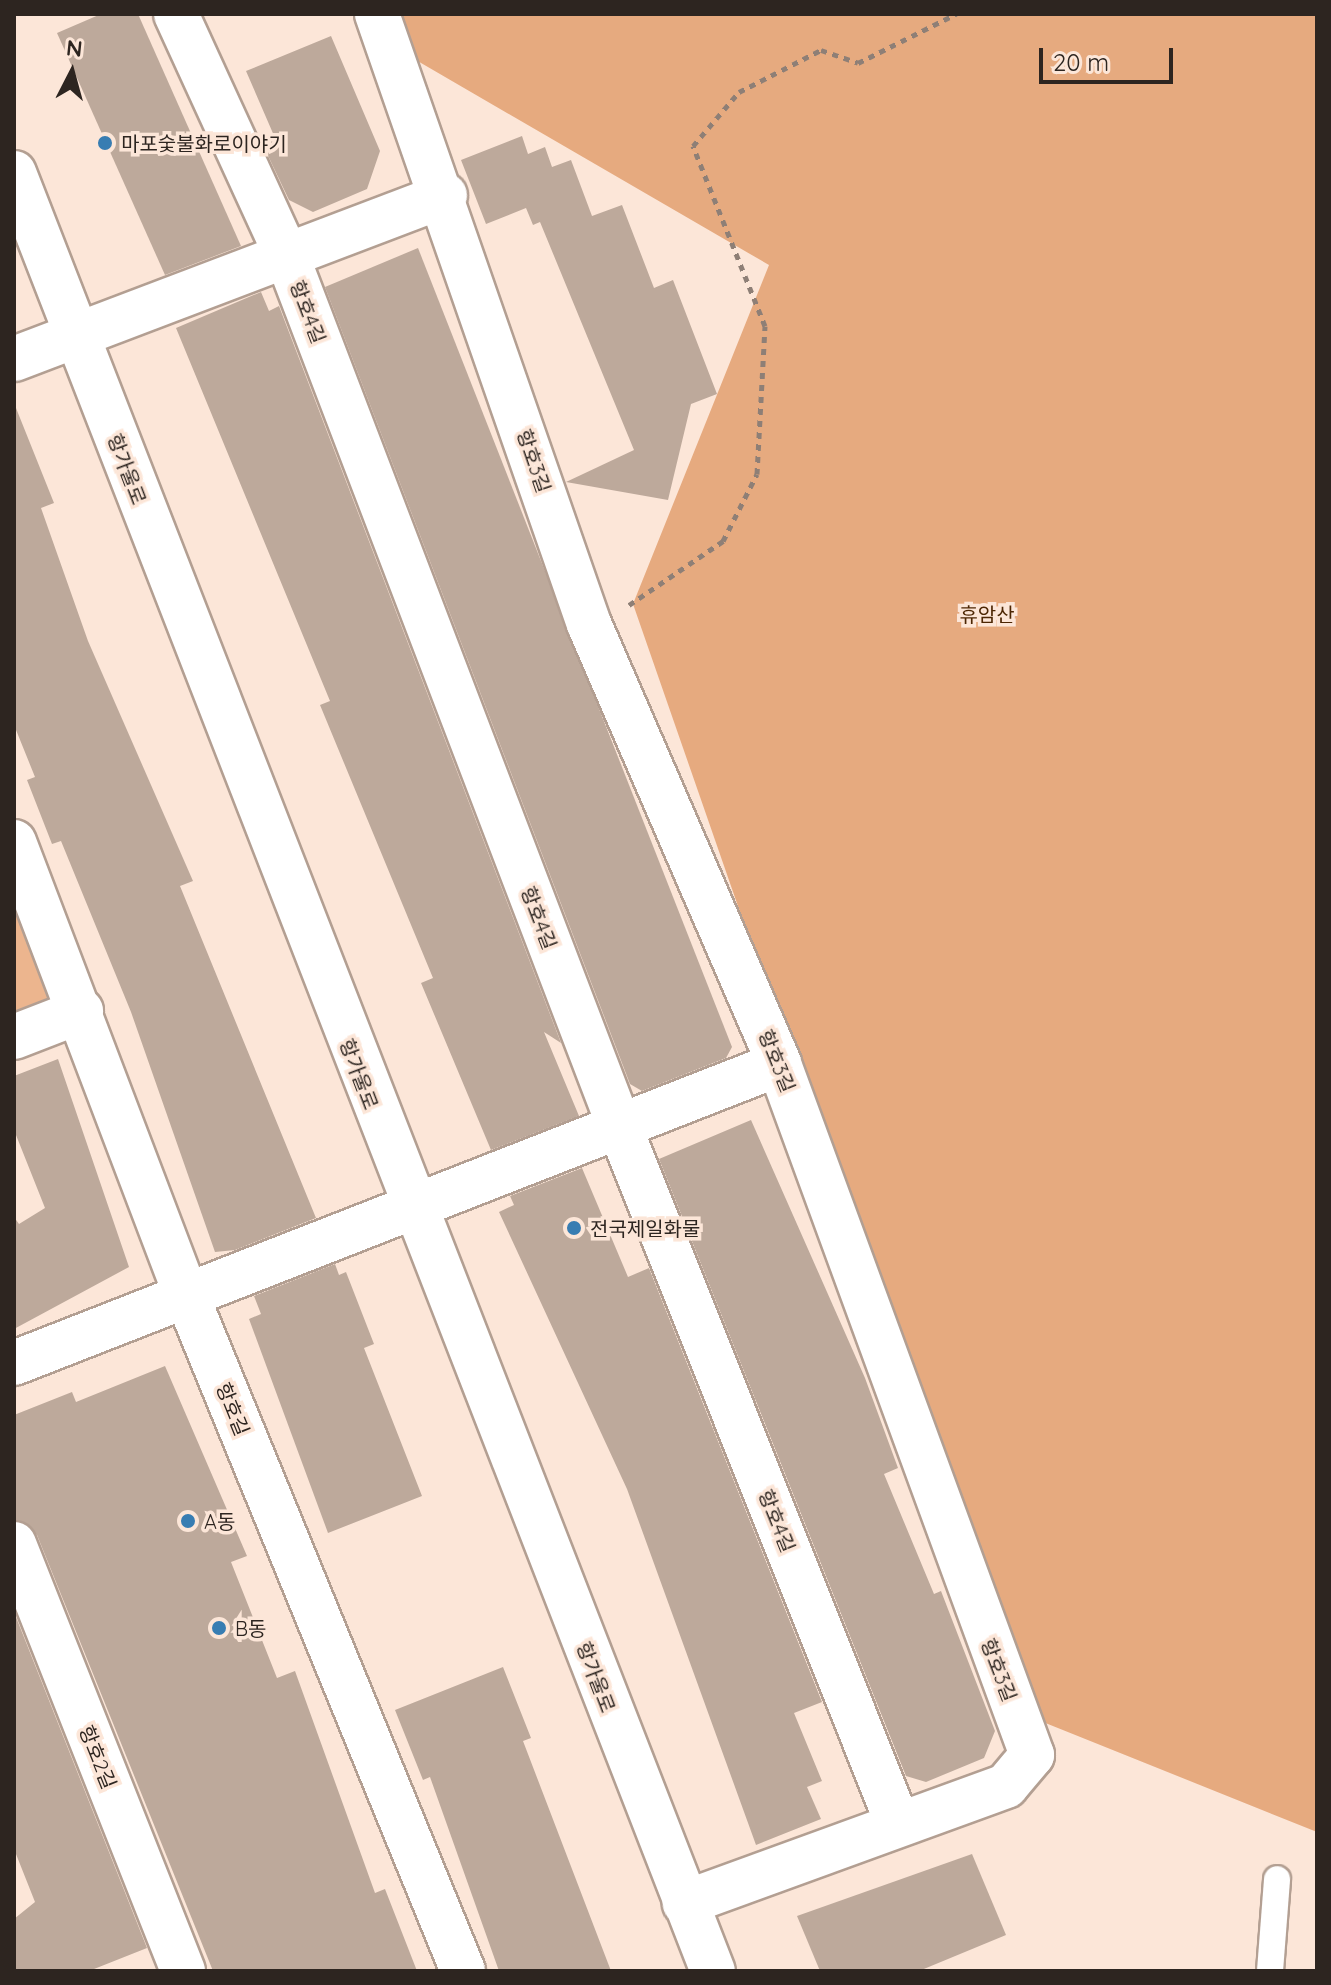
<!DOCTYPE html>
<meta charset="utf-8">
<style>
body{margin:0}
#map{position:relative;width:1331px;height:1985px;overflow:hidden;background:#fce6d8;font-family:Quicksand,"Noto Sans KR",sans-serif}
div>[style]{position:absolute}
.green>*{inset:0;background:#ecb58e}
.forest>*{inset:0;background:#e6aa7f}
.building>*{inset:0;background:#bda99b}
.path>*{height:5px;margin-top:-2.5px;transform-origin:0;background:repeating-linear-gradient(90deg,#8e7f76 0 6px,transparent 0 12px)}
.roads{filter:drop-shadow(2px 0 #b39f92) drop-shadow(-2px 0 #b39f92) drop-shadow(0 2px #b39f92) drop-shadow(0 -2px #b39f92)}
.lane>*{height:26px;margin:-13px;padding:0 13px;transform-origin:13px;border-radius:13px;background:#fff}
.street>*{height:44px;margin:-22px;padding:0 22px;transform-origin:22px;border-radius:22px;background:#fff}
.secondary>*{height:44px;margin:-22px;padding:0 22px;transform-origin:22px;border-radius:22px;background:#fff}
.dots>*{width:22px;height:22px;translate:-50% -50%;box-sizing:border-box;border:4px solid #fce6d8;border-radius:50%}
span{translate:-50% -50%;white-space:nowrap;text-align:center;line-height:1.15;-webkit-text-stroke:7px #fce6d8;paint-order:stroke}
.poi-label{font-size:20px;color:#2d2520}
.left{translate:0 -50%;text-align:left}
.street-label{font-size:20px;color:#2d2520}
.park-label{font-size:20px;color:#4c2603}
.frame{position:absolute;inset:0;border:16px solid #2d2520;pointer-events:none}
.north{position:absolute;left:32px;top:32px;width:80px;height:80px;-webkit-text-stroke:6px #fce6d8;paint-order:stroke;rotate:6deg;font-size:22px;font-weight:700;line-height:32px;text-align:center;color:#2d2520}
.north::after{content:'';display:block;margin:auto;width:28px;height:36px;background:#2d2520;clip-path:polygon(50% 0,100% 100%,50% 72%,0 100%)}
.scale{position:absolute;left:1039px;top:48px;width:134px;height:36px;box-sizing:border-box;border:4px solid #2d2520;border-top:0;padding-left:10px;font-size:24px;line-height:28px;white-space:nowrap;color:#2d2520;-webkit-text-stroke:6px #fce6d8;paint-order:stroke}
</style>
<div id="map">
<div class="green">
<i style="clip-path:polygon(14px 909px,50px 1004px,14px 1017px)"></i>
</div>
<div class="forest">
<i style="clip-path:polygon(394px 14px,1317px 14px,1317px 1832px,1018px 1712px,633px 604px,769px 265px,409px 56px)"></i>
</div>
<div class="building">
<i style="clip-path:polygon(101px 14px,138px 14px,241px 246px,165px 275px,57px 33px)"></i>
<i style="clip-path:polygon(331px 36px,380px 151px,367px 189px,313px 212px,289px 200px,262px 143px,275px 138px,246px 71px)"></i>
<i style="clip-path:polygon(522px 136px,528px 154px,545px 147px,552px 167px,571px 160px,592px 216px,622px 205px,654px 288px,673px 280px,717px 394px,691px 404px,668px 500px,566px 482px,634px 450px,540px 222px,533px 225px,526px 208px,486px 224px,461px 160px)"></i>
<i style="clip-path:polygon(418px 248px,732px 1047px,726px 1058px,642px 1091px,630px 1084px,325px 287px)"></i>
<i style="clip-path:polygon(261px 292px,269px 311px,279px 306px,561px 1043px,544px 1032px,579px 1116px,491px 1150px,421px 983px,433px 978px,320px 705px,330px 701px,176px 328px)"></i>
<i style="clip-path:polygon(16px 408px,54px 503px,41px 508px,88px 641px,193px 881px,180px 886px,316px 1218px,235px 1250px,215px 1252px,131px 1012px,61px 841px,52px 844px,27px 780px,35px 777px,14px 725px)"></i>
<i style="clip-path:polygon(58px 1059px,129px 1267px,14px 1329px,14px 1217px,19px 1224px,45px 1208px,14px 1130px,14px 1076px)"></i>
<i style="clip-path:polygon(751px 1120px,865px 1378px,898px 1468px,884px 1474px,934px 1594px,941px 1591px,995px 1731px,984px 1758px,926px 1782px,906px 1776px,659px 1159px)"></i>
<i style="clip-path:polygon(582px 1168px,628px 1277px,649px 1268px,822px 1702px,794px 1713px,822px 1781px,807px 1787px,821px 1819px,756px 1845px,627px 1489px,499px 1212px,514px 1205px,510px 1196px)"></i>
<i style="clip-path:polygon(335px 1264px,339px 1275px,346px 1272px,374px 1344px,364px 1348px,422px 1496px,328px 1533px,249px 1319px,261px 1314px,254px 1296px)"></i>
<i style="clip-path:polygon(165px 1366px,247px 1556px,231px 1562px,277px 1678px,295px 1671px,375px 1893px,385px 1889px,417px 1971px,213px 1971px,37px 1535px,14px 1520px,14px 1415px,72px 1392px,76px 1402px)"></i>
<i style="clip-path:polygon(14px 1612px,147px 1948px,89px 1971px,14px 1971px,14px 1919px,35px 1902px,14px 1849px)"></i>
<i style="clip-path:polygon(503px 1667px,531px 1738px,523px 1741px,611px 1971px,499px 1971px,430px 1777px,423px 1780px,395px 1710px)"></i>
<i style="clip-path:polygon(972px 1854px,1006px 1935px,919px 1971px,820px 1971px,797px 1916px)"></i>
</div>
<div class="path">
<i style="left:629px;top:605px;width:114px;rotate:-34.2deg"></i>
<i style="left:723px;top:541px;width:75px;rotate:-63.1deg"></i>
<i style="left:757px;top:474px;width:148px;rotate:-86.9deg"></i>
<i style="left:765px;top:326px;width:194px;rotate:-111.8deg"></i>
<i style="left:693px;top:146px;width:71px;rotate:-49.6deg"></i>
<i style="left:739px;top:92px;width:92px;rotate:-27.1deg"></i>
<i style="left:821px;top:50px;width:39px;rotate:19deg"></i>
<i style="left:858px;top:63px;width:110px;rotate:-26.6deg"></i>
</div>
<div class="roads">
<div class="lane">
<i style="left:1270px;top:1971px;width:92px;rotate:-85.6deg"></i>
</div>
<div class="street">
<i style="left:176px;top:14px;width:269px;rotate:65.4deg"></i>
<i style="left:288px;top:259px;width:930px;rotate:69.09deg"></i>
<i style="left:620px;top:1128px;width:749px;rotate:68.23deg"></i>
<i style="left:377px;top:14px;width:646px;rotate:70.84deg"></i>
<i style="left:589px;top:624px;width:479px;rotate:66.6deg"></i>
<i style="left:779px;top:1064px;width:736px;rotate:69.89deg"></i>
<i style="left:1032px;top:1755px;width:40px;rotate:130deg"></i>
<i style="left:1006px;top:1786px;width:342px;rotate:160deg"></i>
<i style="left:14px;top:359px;width:461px;rotate:-20.8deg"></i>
<i style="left:14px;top:842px;width:489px;rotate:69.2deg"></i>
<i style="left:188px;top:1299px;width:726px;rotate:67.74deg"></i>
<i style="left:14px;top:1037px;width:72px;rotate:-21.2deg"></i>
<i style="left:14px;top:1363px;width:821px;rotate:-21.35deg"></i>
<i style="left:14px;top:1544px;width:459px;rotate:68.4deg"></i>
</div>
<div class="secondary">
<i style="left:14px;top:173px;width:1929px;rotate:68.76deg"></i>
</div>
</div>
<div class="dots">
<i style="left:105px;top:143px;background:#387db2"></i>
<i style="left:574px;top:1228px;background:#387db2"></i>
<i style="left:188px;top:1521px;background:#387db2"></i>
<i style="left:219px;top:1628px;background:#387db2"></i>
</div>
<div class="poi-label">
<span class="left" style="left:121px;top:143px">마포숯불화로이야기</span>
<span class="left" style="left:590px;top:1228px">전국제일화물</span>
<span class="left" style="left:204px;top:1521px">A동</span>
<span class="left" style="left:235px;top:1628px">B동</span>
</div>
<div class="street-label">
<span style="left:308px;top:312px;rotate:69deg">항호4길</span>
<span style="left:534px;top:461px;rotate:71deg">항호3길</span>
<span style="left:127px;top:469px;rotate:69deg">항가울로</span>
<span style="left:539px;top:918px;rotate:69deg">항호4길</span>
<span style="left:777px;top:1061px;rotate:68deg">항호3길</span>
<span style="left:359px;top:1074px;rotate:69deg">항가울로</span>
<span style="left:233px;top:1409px;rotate:68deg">항호길</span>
<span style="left:777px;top:1521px;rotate:68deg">항호4길</span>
<span style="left:999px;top:1670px;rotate:69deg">항호3길</span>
<span style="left:596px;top:1677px;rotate:69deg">항가울로</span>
<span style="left:98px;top:1757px;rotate:68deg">항호2길</span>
</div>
<div class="park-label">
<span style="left:987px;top:614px">휴암산</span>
</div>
<div class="frame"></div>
<div class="north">N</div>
<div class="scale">20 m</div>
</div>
